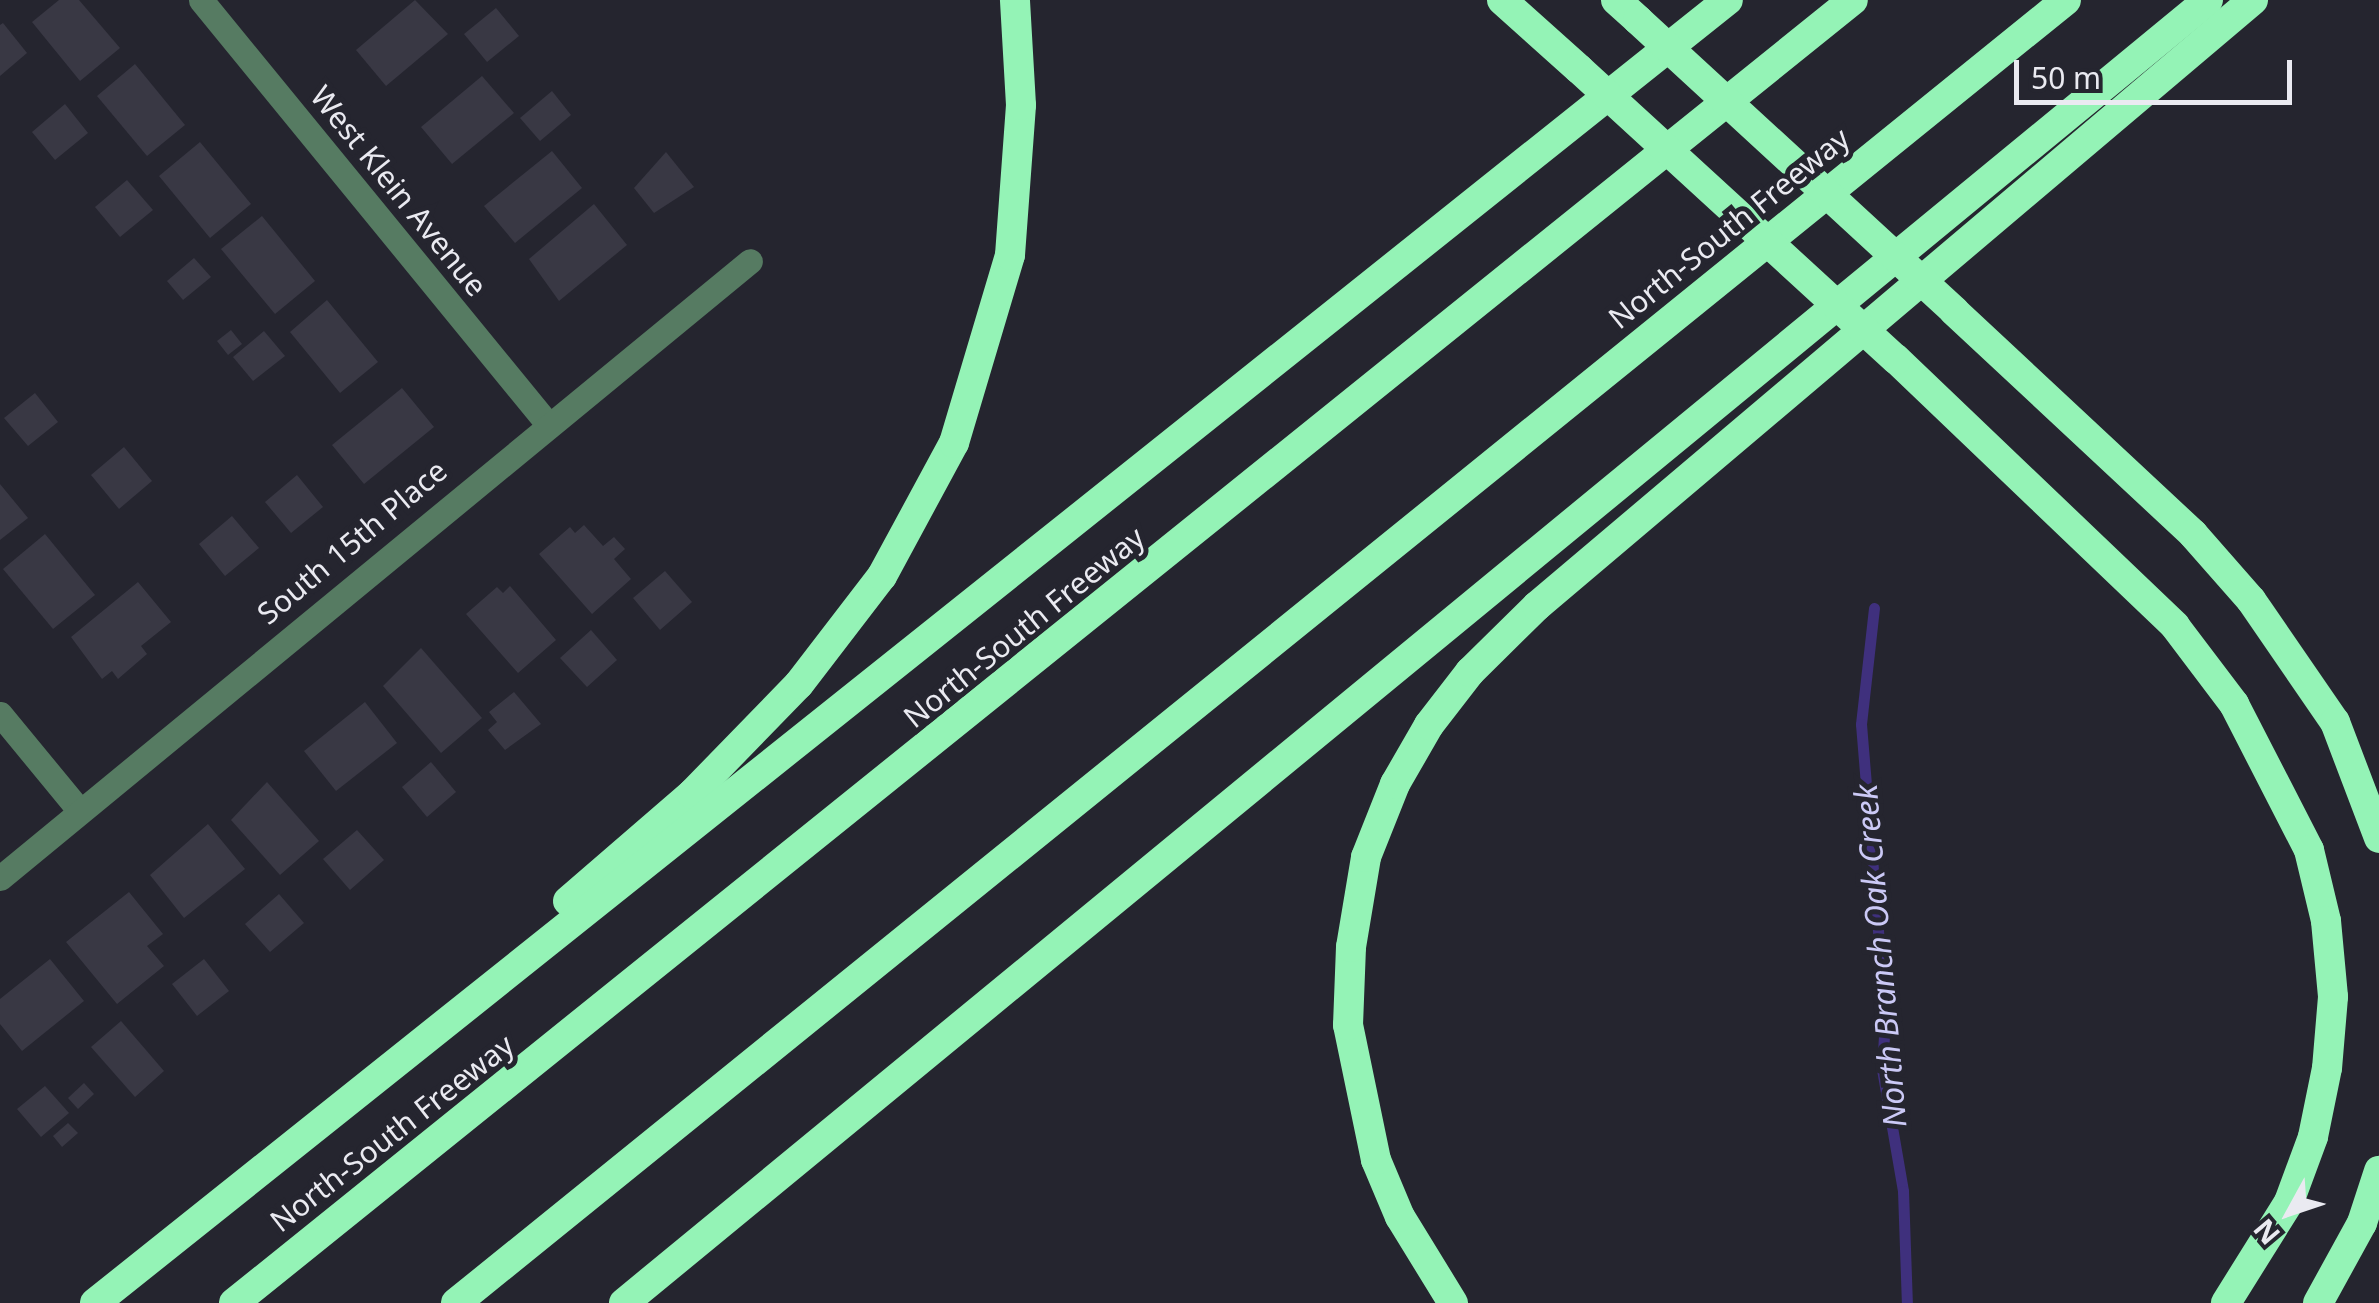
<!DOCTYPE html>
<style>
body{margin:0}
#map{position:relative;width:2379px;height:1303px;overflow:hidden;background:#25252f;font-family:"Noto Sans",sans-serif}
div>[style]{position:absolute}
.stream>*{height:11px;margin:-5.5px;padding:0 5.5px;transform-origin:5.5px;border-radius:5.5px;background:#3f307d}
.building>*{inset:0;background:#393844}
.minor>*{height:25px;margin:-12.5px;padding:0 12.5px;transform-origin:12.5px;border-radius:12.5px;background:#567b62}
.highway>*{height:30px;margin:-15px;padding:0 15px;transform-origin:15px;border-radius:15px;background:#94f3b6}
.highway-bridge>*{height:30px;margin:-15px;padding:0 15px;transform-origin:15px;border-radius:15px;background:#94f3b6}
span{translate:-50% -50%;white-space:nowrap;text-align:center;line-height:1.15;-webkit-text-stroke:10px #25252f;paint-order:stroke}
.street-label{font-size:30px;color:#eaeaf1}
.water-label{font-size:32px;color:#cbc9f6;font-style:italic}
.north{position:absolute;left:2239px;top:1163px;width:100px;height:100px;-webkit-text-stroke:8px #25252f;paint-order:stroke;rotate:230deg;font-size:28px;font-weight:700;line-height:40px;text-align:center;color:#eaeaf1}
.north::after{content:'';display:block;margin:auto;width:35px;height:45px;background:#eaeaf1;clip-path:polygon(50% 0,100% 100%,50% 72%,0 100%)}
.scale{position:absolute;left:2014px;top:60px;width:278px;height:45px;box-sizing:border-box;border:5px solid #eaeaf1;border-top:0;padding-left:12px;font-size:30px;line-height:35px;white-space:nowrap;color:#eaeaf1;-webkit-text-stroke:8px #25252f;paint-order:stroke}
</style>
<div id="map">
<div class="stream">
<i style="left:1874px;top:608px;width:117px;rotate:96.4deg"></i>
<i style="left:1861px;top:724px;width:296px;rotate:85.3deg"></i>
<i style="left:1885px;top:1019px;width:50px;rotate:93.4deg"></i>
<i style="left:1882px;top:1069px;width:124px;rotate:80.2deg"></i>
<i style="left:1903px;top:1191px;width:112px;rotate:88deg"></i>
</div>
<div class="building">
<i style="clip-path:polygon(59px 0,79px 0,120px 48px,80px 81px,32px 22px)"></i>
<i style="clip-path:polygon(415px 0,448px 34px,386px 86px,356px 50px)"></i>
<i style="clip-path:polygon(496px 8px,519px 36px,487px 62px,464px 34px)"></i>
<i style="clip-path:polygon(3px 23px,27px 53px,0 76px,0 25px)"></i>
<i style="clip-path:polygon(135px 64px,185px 125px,147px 156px,97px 96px)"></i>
<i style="clip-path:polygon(482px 76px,514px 113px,452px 164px,421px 127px)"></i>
<i style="clip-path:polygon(552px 91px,571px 115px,540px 141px,520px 118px)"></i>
<i style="clip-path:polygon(65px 104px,88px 133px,55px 160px,32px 132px)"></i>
<i style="clip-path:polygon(200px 142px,251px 204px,210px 238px,159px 176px)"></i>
<i style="clip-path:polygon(552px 151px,582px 188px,515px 243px,484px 206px)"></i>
<i style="clip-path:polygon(666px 152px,694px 187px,654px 213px,634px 188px)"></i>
<i style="clip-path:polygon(127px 180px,153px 210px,120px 237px,95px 207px)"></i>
<i style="clip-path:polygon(594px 204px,627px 245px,559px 301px,529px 259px)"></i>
<i style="clip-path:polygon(262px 216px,315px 281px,275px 314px,221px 249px)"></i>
<i style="clip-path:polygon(194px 258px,211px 277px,183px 300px,167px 281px)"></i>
<i style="clip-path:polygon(327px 300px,378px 362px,340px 393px,290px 332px)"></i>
<i style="clip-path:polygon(231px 330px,242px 344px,228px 355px,217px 341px)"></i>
<i style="clip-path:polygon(264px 331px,285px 356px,253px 381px,233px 357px)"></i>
<i style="clip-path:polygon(402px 388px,434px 427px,364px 484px,332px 445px)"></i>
<i style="clip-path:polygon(35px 393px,58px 422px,28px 446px,4px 418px)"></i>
<i style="clip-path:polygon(124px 447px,152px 481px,119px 509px,91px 475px)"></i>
<i style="clip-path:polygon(297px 475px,323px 507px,291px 533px,265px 502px)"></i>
<i style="clip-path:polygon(0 484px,28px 518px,0 540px)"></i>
<i style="clip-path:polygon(232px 516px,259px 548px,225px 576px,199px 544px)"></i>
<i style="clip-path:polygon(584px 525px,603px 546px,614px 537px,625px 549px,614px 559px,631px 579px,592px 614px,539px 554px,570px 527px,575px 533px)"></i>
<i style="clip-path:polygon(45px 534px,95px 595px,53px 629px,3px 569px)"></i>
<i style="clip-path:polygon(665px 571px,692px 602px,660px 630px,633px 598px)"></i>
<i style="clip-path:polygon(138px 582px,171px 622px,141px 646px,147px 654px,118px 679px,112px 671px,102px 679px,71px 637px)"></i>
<i style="clip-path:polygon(510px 586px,556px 640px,518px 673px,466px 614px,497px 587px,503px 593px)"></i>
<i style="clip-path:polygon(591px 630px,617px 660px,587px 687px,560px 658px)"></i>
<i style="clip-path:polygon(421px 648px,482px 718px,441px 753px,383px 686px)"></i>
<i style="clip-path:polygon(514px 692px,541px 724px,505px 750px,488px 730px,497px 722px,489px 712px)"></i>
<i style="clip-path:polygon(365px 702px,397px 743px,336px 791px,304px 751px)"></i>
<i style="clip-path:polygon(431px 762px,456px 792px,427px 817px,402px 787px)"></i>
<i style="clip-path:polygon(267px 782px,319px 841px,280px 875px,231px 820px)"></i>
<i style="clip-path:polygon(208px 824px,245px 869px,184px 918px,150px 875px)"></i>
<i style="clip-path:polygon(357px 830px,384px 860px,350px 890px,323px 859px)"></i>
<i style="clip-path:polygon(129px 892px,163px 934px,147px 946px,164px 966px,117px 1004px,66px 942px)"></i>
<i style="clip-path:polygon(279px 894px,304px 923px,270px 952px,245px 924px)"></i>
<i style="clip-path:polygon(50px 959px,84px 1001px,22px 1051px,0 1024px,0 999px)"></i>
<i style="clip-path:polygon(204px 959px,229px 991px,197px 1016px,172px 984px)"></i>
<i style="clip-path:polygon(121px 1021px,164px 1071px,135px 1097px,91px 1047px)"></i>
<i style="clip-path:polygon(84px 1083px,94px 1094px,78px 1109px,68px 1098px)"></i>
<i style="clip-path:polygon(45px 1086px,69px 1113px,41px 1137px,17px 1109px)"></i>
<i style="clip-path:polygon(68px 1123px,78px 1133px,62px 1147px,53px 1136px)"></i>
</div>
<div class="minor">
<i style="left:201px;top:0;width:546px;rotate:50.72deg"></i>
<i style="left:0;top:714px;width:124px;rotate:50.5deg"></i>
<i style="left:0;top:878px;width:971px;rotate:-39.44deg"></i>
</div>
<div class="highway">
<i style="left:1502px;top:0;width:103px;rotate:41.9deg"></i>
<i style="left:1616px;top:0;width:30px;rotate:42deg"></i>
<i style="left:1954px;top:311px;width:327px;rotate:43deg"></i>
<i style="left:2193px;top:534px;width:88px;rotate:48.7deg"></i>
<i style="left:2251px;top:600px;width:148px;rotate:55.5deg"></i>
<i style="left:2335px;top:722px;width:124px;rotate:69.2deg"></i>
<i style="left:1896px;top:359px;width:386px;rotate:43.7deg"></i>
<i style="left:2175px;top:626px;width:98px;rotate:52.9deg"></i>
<i style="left:2234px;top:704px;width:164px;rotate:62.8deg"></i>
<i style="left:2309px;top:850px;width:73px;rotate:76.5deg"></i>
<i style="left:2326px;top:921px;width:76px;rotate:84.7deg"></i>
<i style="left:2333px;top:997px;width:71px;rotate:94.8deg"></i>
<i style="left:2327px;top:1068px;width:70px;rotate:101.5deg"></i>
<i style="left:2313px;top:1137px;width:69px;rotate:110.3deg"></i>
<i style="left:2289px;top:1202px;width:119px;rotate:122deg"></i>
<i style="left:568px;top:901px;width:164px;rotate:-40.8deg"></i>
<i style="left:692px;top:794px;width:153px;rotate:-45.8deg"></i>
<i style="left:799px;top:684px;width:136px;rotate:-52.5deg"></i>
<i style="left:882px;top:576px;width:151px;rotate:-61.6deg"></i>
<i style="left:954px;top:443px;width:196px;rotate:-73.4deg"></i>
<i style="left:1010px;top:255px;width:150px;rotate:-85.8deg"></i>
<i style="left:1021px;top:105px;width:105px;rotate:-93.3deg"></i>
<i style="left:95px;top:1303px;width:2089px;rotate:-38.59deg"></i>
<i style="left:234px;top:1303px;width:2078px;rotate:-38.83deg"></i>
<i style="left:456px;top:1303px;width:2071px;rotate:-38.98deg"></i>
<i style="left:624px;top:1303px;width:2051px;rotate:-39.44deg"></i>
<i style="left:1453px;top:1303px;width:101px;rotate:-121.6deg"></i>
<i style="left:1400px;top:1217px;width:62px;rotate:-112.8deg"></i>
<i style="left:1376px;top:1160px;width:138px;rotate:-101.7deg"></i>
<i style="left:1348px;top:1025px;width:78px;rotate:-87.8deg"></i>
<i style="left:1351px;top:947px;width:91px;rotate:-80.5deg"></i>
<i style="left:1366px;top:857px;width:79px;rotate:-68.3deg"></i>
<i style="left:1395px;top:784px;width:68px;rotate:-60deg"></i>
<i style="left:1429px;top:725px;width:67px;rotate:-52.3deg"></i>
<i style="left:1470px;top:672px;width:94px;rotate:-44.6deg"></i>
<i style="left:1537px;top:606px;width:938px;rotate:-40.24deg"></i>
<i style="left:2318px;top:1303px;width:91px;rotate:-61.2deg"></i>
<i style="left:2362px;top:1223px;width:55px;rotate:-71.9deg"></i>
</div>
<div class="highway-bridge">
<i style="left:1638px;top:20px;width:430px;rotate:42.6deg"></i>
<i style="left:1579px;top:69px;width:430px;rotate:42.5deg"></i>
</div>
<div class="street-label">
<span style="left:399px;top:191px;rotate:51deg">West Klein Avenue</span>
<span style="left:1729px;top:228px;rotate:-39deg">North-South Freeway</span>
<span style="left:352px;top:542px;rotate:-40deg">South 15th Place</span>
<span style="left:1024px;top:627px;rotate:-39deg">North-South Freeway</span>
<span style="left:392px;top:1133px;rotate:-38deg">North-South Freeway</span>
</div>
<div class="water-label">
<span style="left:1880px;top:956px;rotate:-95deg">North Branch Oak Creek</span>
</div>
<div class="north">N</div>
<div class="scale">50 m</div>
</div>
